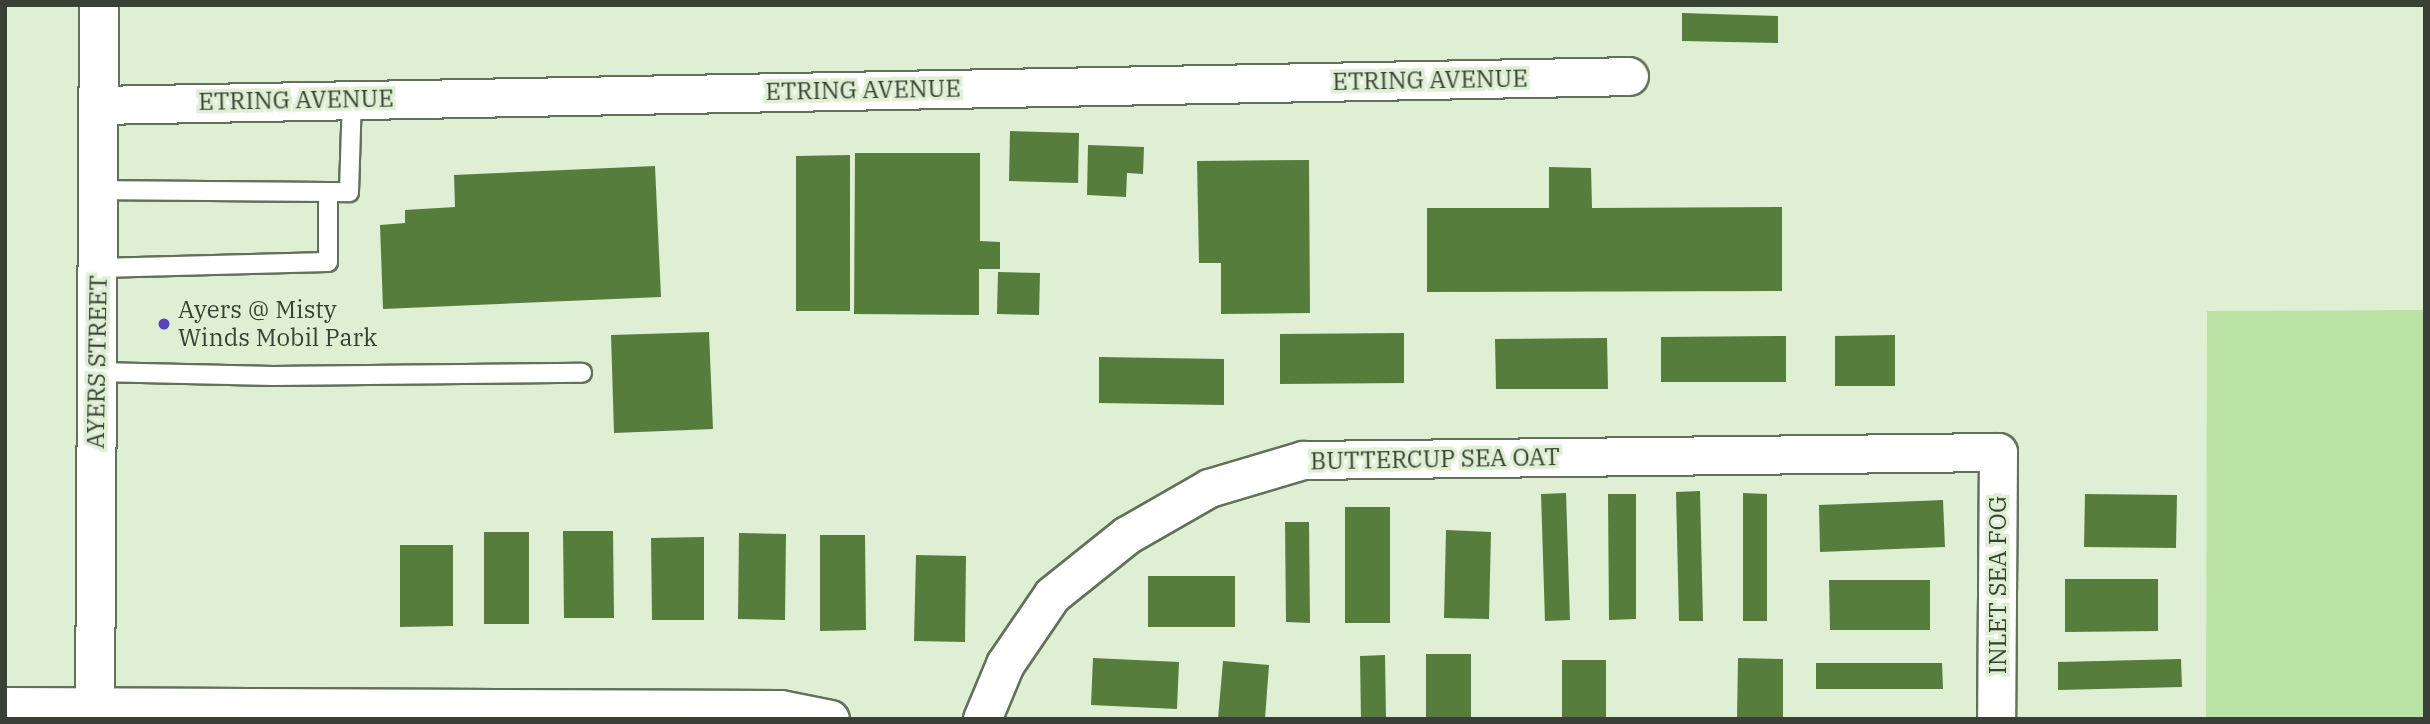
<!DOCTYPE html>
<style>
body{margin:0}
#map{position:relative;width:2430px;height:724px;overflow:hidden;background:#deefd4;font-family:"IBM Plex Serif",serif}
div>[style]{position:absolute}
.green>*{inset:0;background:#bce3a6}
.building>*{inset:0;background:#577d3d}
.roads{filter:drop-shadow(2px 0 #62715a) drop-shadow(-2px 0 #62715a) drop-shadow(0 2px #62715a) drop-shadow(0 -2px #62715a)}
.lane>*{height:18px;margin:-9px;padding:0 9px;transform-origin:9px;border-radius:9px;background:#fff}
.street>*{height:37px;margin:-18.5px;padding:0 18.5px;transform-origin:18.5px;border-radius:18.5px;background:#fff}
.secondary>*{height:38px;margin:-19px;padding:0 19px;transform-origin:19px;border-radius:19px;background:#fff}
.dots>*{width:19px;height:19px;translate:-50% -50%;box-sizing:border-box;border:4px solid #deefd4;border-radius:50%}
span{translate:-50% -50%;white-space:nowrap;text-align:center;line-height:1.15;-webkit-text-stroke:7px #deefd4;paint-order:stroke}
.street-label{font-size:24px;color:#394035}
.poi-label{font-size:24px;color:#394035}
.left{translate:0 -50%;text-align:left}
.frame{position:absolute;inset:0;border:7px solid #394035;pointer-events:none}
</style>
<div id="map">
<div class="green">
<i style="clip-path:polygon(2425px 310px,2425px 719px,2206px 719px,2207px 311px)"></i>
</div>
<div class="building">
<i style="clip-path:polygon(1682px 13px,1778px 16px,1778px 43px,1682px 41px)"></i>
<i style="clip-path:polygon(1010px 131px,1079px 133px,1078px 183px,1009px 181px)"></i>
<i style="clip-path:polygon(1088px 145px,1144px 147px,1143px 174px,1127px 173px,1126px 197px,1087px 195px)"></i>
<i style="clip-path:polygon(855px 153px,980px 153px,980px 241px,1000px 242px,1000px 269px,979px 269px,979px 315px,854px 314px)"></i>
<i style="clip-path:polygon(850px 155px,850px 311px,796px 311px,796px 156px)"></i>
<i style="clip-path:polygon(1309px 160px,1310px 313px,1221px 314px,1221px 263px,1199px 263px,1197px 161px)"></i>
<i style="clip-path:polygon(655px 166px,661px 297px,383px 309px,380px 225px,405px 223px,405px 210px,455px 207px,454px 175px)"></i>
<i style="clip-path:polygon(1549px 167px,1591px 168px,1592px 208px,1782px 207px,1782px 291px,1427px 292px,1427px 208px,1549px 208px)"></i>
<i style="clip-path:polygon(998px 272px,1040px 273px,1039px 315px,997px 314px)"></i>
<i style="clip-path:polygon(709px 332px,713px 429px,614px 433px,611px 335px)"></i>
<i style="clip-path:polygon(1404px 333px,1404px 383px,1280px 384px,1280px 334px)"></i>
<i style="clip-path:polygon(1895px 335px,1895px 386px,1835px 386px,1835px 336px)"></i>
<i style="clip-path:polygon(1786px 336px,1786px 382px,1661px 382px,1661px 337px)"></i>
<i style="clip-path:polygon(1607px 338px,1608px 389px,1496px 389px,1495px 339px)"></i>
<i style="clip-path:polygon(1099px 357px,1224px 359px,1224px 405px,1099px 403px)"></i>
<i style="clip-path:polygon(1700px 491px,1703px 621px,1679px 621px,1676px 492px)"></i>
<i style="clip-path:polygon(1566px 493px,1570px 620px,1545px 621px,1541px 494px)"></i>
<i style="clip-path:polygon(1743px 493px,1767px 494px,1767px 621px,1743px 621px)"></i>
<i style="clip-path:polygon(1608px 494px,1636px 494px,1636px 619px,1609px 620px)"></i>
<i style="clip-path:polygon(2085px 494px,2177px 495px,2176px 548px,2084px 547px)"></i>
<i style="clip-path:polygon(1943px 500px,1945px 547px,1820px 552px,1819px 505px)"></i>
<i style="clip-path:polygon(1345px 507px,1390px 507px,1390px 623px,1345px 623px)"></i>
<i style="clip-path:polygon(1285px 522px,1309px 522px,1310px 623px,1286px 622px)"></i>
<i style="clip-path:polygon(1446px 530px,1491px 532px,1489px 619px,1444px 618px)"></i>
<i style="clip-path:polygon(563px 531px,613px 531px,614px 618px,564px 618px)"></i>
<i style="clip-path:polygon(484px 532px,529px 532px,529px 624px,484px 624px)"></i>
<i style="clip-path:polygon(739px 533px,786px 534px,785px 620px,738px 619px)"></i>
<i style="clip-path:polygon(820px 535px,865px 535px,866px 630px,820px 631px)"></i>
<i style="clip-path:polygon(704px 537px,704px 620px,652px 620px,651px 538px)"></i>
<i style="clip-path:polygon(400px 545px,453px 545px,453px 626px,400px 627px)"></i>
<i style="clip-path:polygon(916px 555px,966px 556px,965px 642px,914px 641px)"></i>
<i style="clip-path:polygon(1148px 576px,1235px 576px,1235px 627px,1148px 627px)"></i>
<i style="clip-path:polygon(2065px 579px,2158px 579px,2158px 631px,2065px 632px)"></i>
<i style="clip-path:polygon(1829px 580px,1930px 580px,1930px 630px,1830px 630px)"></i>
<i style="clip-path:polygon(1426px 654px,1471px 654px,1471px 719px,1426px 719px)"></i>
<i style="clip-path:polygon(1385px 655px,1386px 719px,1361px 719px,1360px 656px)"></i>
<i style="clip-path:polygon(1093px 658px,1179px 662px,1177px 709px,1091px 705px)"></i>
<i style="clip-path:polygon(1738px 658px,1783px 659px,1783px 719px,1737px 719px)"></i>
<i style="clip-path:polygon(2181px 659px,2182px 687px,2058px 690px,2058px 662px)"></i>
<i style="clip-path:polygon(1562px 660px,1606px 660px,1606px 719px,1562px 719px)"></i>
<i style="clip-path:polygon(1223px 661px,1269px 665px,1265px 719px,1218px 719px)"></i>
<i style="clip-path:polygon(1816px 663px,1942px 663px,1943px 689px,1816px 689px)"></i>
</div>
<div class="roads">
<div class="lane">
<i style="left:97px;top:190px;width:252px;rotate:0.5deg"></i>
<i style="left:349px;top:192px;width:93px;rotate:-88.2deg"></i>
<i style="left:98px;top:268px;width:230px;rotate:-1.5deg"></i>
<i style="left:328px;top:262px;width:70px;rotate:-90deg"></i>
<i style="left:97px;top:372px;width:176px;rotate:1.3deg"></i>
<i style="left:273px;top:376px;width:309px;rotate:-0.6deg"></i>
</div>
<div class="street">
<i style="left:97px;top:105px;width:1532px;rotate:-1.08deg"></i>
<i style="left:5px;top:706px;width:775px;rotate:0.22deg"></i>
<i style="left:780px;top:709px;width:51px;rotate:11.3deg"></i>
<i style="left:982px;top:719px;width:60px;rotate:-67.3deg"></i>
<i style="left:1005px;top:664px;width:83px;rotate:-55.7deg"></i>
<i style="left:1052px;top:595px;width:96px;rotate:-38.7deg"></i>
<i style="left:1127px;top:535px;width:95px;rotate:-29.8deg"></i>
<i style="left:1209px;top:488px;width:98px;rotate:-16.6deg"></i>
<i style="left:1303px;top:460px;width:695px;rotate:-0.66deg"></i>
<i style="left:1998px;top:452px;width:267px;rotate:90.4deg"></i>
</div>
<div class="secondary">
<i style="left:95px;top:719px;width:714px;rotate:-89.68deg"></i>
</div>
</div>
<div class="dots">
<i style="left:164px;top:324px;background:#5745bd"></i>
</div>
<div class="street-label">
<span style="left:1430px;top:80px;rotate:-1deg">ETRING AVENUE</span>
<span style="left:863px;top:90px;rotate:-1deg">ETRING AVENUE</span>
<span style="left:296px;top:100px;rotate:-1deg">ETRING AVENUE</span>
<span style="left:97px;top:362px;rotate:-89deg">AYERS STREET</span>
<span style="left:1435px;top:459px;rotate:-1deg">BUTTERCUP SEA OAT</span>
<span style="left:1998px;top:585px;rotate:-90deg">INLET SEA FOG</span>
</div>
<div class="poi-label">
<span class="left" style="left:178px;top:324px">Ayers @ Misty<br>Winds Mobil Park</span>
</div>
<div class="frame"></div>
</div>
